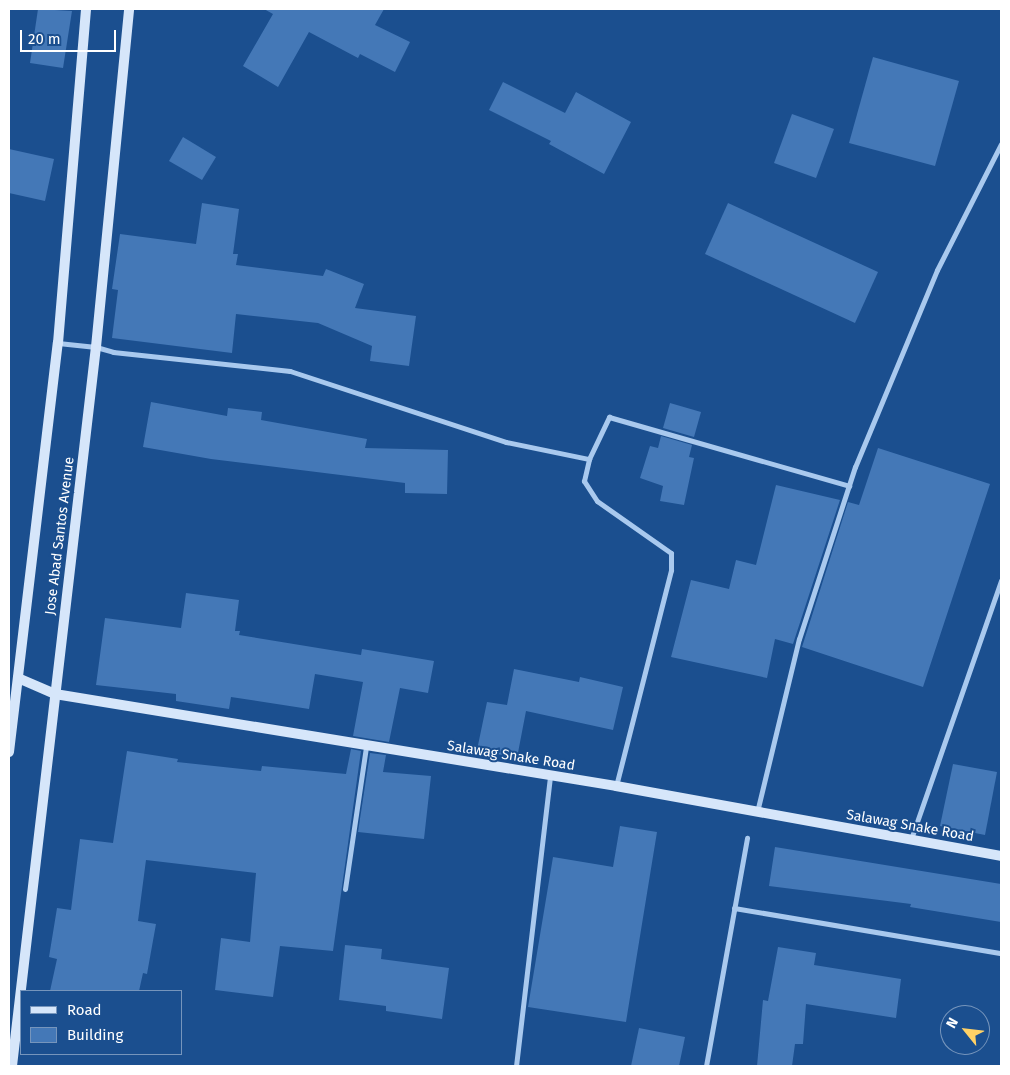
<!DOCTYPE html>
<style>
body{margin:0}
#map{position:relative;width:1010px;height:1075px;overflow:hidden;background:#1b4f8f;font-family:"Fira Sans",sans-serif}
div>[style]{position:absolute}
.building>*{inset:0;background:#4478b7}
.street>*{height:5px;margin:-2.5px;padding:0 2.5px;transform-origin:2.5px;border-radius:2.5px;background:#a9c9ee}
.secondary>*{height:10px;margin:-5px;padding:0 5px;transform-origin:5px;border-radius:5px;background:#d6e6fa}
span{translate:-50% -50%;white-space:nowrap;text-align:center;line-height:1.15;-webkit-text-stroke:4px #1b4f8f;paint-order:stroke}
.street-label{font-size:14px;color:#fff}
.frame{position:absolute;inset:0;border:10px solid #fff;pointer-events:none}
.legend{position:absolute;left:20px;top:990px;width:162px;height:65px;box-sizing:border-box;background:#1b4f8f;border:1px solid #7695bc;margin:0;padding:6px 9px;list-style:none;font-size:15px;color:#fff}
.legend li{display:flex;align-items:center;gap:10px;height:25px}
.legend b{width:25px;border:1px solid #7695bc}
.north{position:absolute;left:940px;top:1005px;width:50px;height:50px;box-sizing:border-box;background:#1b4f8f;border:1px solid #7695bc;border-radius:50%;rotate:299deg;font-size:14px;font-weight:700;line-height:20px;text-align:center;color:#fff}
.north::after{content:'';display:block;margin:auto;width:18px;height:22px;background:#ffd166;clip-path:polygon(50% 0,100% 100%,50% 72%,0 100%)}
.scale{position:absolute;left:20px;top:30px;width:96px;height:22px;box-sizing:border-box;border:2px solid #fff;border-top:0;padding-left:6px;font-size:15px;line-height:18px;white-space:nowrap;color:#fff;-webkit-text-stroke:4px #1b4f8f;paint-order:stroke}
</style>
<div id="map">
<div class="building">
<i style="clip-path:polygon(38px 9px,72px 11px,63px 68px,30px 63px)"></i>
<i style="clip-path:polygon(264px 9px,384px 9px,375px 25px,410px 42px,395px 72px,360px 54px,358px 58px,309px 32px,278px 87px,243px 66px,273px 14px)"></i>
<i style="clip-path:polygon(873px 57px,959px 81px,935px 166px,849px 143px)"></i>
<i style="clip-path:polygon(503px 82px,565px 113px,576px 92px,631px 122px,604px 174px,549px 144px,551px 141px,489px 110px)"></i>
<i style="clip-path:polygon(792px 114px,834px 129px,816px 178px,774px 163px)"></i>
<i style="clip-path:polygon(183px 137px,216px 157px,202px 180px,169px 161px)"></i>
<i style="clip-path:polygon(9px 149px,54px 159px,45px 201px,9px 193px)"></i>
<i style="clip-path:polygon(202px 203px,239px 209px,233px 254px,238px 254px,236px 265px,323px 276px,326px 269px,364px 284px,355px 308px,416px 316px,409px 366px,370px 361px,372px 346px,318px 323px,236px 314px,232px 353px,112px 338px,118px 290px,112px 289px,120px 234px,196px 244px)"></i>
<i style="clip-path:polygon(728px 203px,878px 272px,855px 323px,705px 254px)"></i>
<i style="clip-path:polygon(151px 402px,227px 416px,228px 408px,262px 412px,261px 420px,367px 439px,365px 448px,448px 450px,447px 494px,405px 493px,405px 483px,211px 459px,143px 447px)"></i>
<i style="clip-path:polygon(670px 403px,701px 412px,694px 437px,663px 428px)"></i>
<i style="clip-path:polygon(661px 436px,692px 445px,689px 457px,694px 458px,684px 505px,660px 501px,663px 486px,640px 478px,650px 446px,658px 448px)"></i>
<i style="clip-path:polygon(878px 448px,990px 484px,923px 687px,802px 647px,848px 502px,859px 505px)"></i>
<i style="clip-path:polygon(776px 485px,840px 500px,793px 644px,775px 639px,767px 678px,671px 657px,691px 580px,729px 589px,736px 560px,756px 565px)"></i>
<i style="clip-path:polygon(186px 593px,239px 600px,235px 631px,240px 631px,239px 635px,361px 655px,362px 649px,434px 661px,428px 693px,400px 688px,389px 742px,353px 736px,363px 682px,315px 674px,309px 709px,231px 697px,229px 709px,176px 701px,176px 694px,96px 685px,105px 618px,181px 628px)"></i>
<i style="clip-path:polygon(514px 669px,579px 682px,580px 677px,623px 687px,613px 730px,526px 711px,517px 758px,477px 750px,487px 702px,507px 705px)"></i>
<i style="clip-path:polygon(351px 749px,361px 751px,333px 951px,280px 946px,273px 997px,215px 990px,221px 938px,250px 942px,256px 873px,146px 860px,138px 921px,156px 924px,147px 974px,143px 973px,139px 991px,50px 991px,57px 959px,49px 957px,57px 908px,71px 910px,80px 839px,113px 843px,127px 751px,178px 759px,177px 762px,261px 771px,262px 766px,346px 774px)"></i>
<i style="clip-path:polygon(370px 753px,386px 755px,383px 772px,431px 776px,424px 839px,358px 832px)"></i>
<i style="clip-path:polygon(953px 764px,997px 772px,985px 835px,940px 826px)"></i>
<i style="clip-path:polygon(620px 826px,657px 832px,626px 1022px,528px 1007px,553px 857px,613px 867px)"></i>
<i style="clip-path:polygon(775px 847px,1001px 884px,1001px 922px,910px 907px,911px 904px,769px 886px)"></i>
<i style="clip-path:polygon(345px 945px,382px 949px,381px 959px,449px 968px,442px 1019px,386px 1011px,386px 1006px,339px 1000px)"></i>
<i style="clip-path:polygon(778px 947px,816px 953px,814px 965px,901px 979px,896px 1018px,806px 1004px,803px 1044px,795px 1044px,792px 1066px,757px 1066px,763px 1000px,768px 1001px)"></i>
<i style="clip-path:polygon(639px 1028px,685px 1037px,679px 1066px,631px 1066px)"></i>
</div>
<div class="street">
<i style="left:58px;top:343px;width:38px;rotate:6deg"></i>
<i style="left:96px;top:347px;width:18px;rotate:16deg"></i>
<i style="left:113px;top:352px;width:178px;rotate:6.1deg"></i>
<i style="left:290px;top:371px;width:227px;rotate:18.2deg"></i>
<i style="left:506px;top:442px;width:85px;rotate:11.6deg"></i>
<i style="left:616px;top:786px;width:223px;rotate:-75.7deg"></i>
<i style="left:671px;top:570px;width:17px;rotate:-90deg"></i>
<i style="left:671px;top:553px;width:90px;rotate:-144.9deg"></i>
<i style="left:597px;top:501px;width:24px;rotate:-123deg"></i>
<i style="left:584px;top:481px;width:23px;rotate:-77deg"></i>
<i style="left:589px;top:459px;width:47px;rotate:-64.5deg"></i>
<i style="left:609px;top:417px;width:250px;rotate:16deg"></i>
<i style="left:757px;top:812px;width:178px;rotate:-76.4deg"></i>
<i style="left:799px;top:639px;width:181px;rotate:-72deg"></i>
<i style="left:855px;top:467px;width:213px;rotate:-67.4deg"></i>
<i style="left:937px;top:270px;width:141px;rotate:-63.1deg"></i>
<i style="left:911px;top:839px;width:274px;rotate:-70.8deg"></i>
<i style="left:345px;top:889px;width:144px;rotate:-81.6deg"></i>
<i style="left:734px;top:908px;width:271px;rotate:9.6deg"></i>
<i style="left:516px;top:1066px;width:292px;rotate:-83.3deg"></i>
<i style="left:706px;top:1066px;width:232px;rotate:-79.8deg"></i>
</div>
<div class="secondary">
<i style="left:18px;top:678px;width:40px;rotate:23.4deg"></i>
<i style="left:55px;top:694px;width:568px;rotate:9.31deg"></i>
<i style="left:616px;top:786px;width:391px;rotate:10.3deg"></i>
<i style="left:9px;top:752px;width:412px;rotate:-83.2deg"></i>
<i style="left:58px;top:343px;width:335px;rotate:-85.2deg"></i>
<i style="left:12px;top:1066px;width:724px;rotate:-83.34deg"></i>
<i style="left:96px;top:347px;width:340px;rotate:-84.4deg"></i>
</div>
<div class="street-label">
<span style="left:60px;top:536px;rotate:-83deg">Jose Abad Santos Avenue</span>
<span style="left:511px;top:756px;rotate:9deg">Salawag Snake Road</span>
<span style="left:910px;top:826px;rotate:10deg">Salawag Snake Road</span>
</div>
<div class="frame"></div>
<ul class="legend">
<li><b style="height:6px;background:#d6e6fa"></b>Road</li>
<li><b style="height:14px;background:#4478b7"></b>Building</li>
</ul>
<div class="north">N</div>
<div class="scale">20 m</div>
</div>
